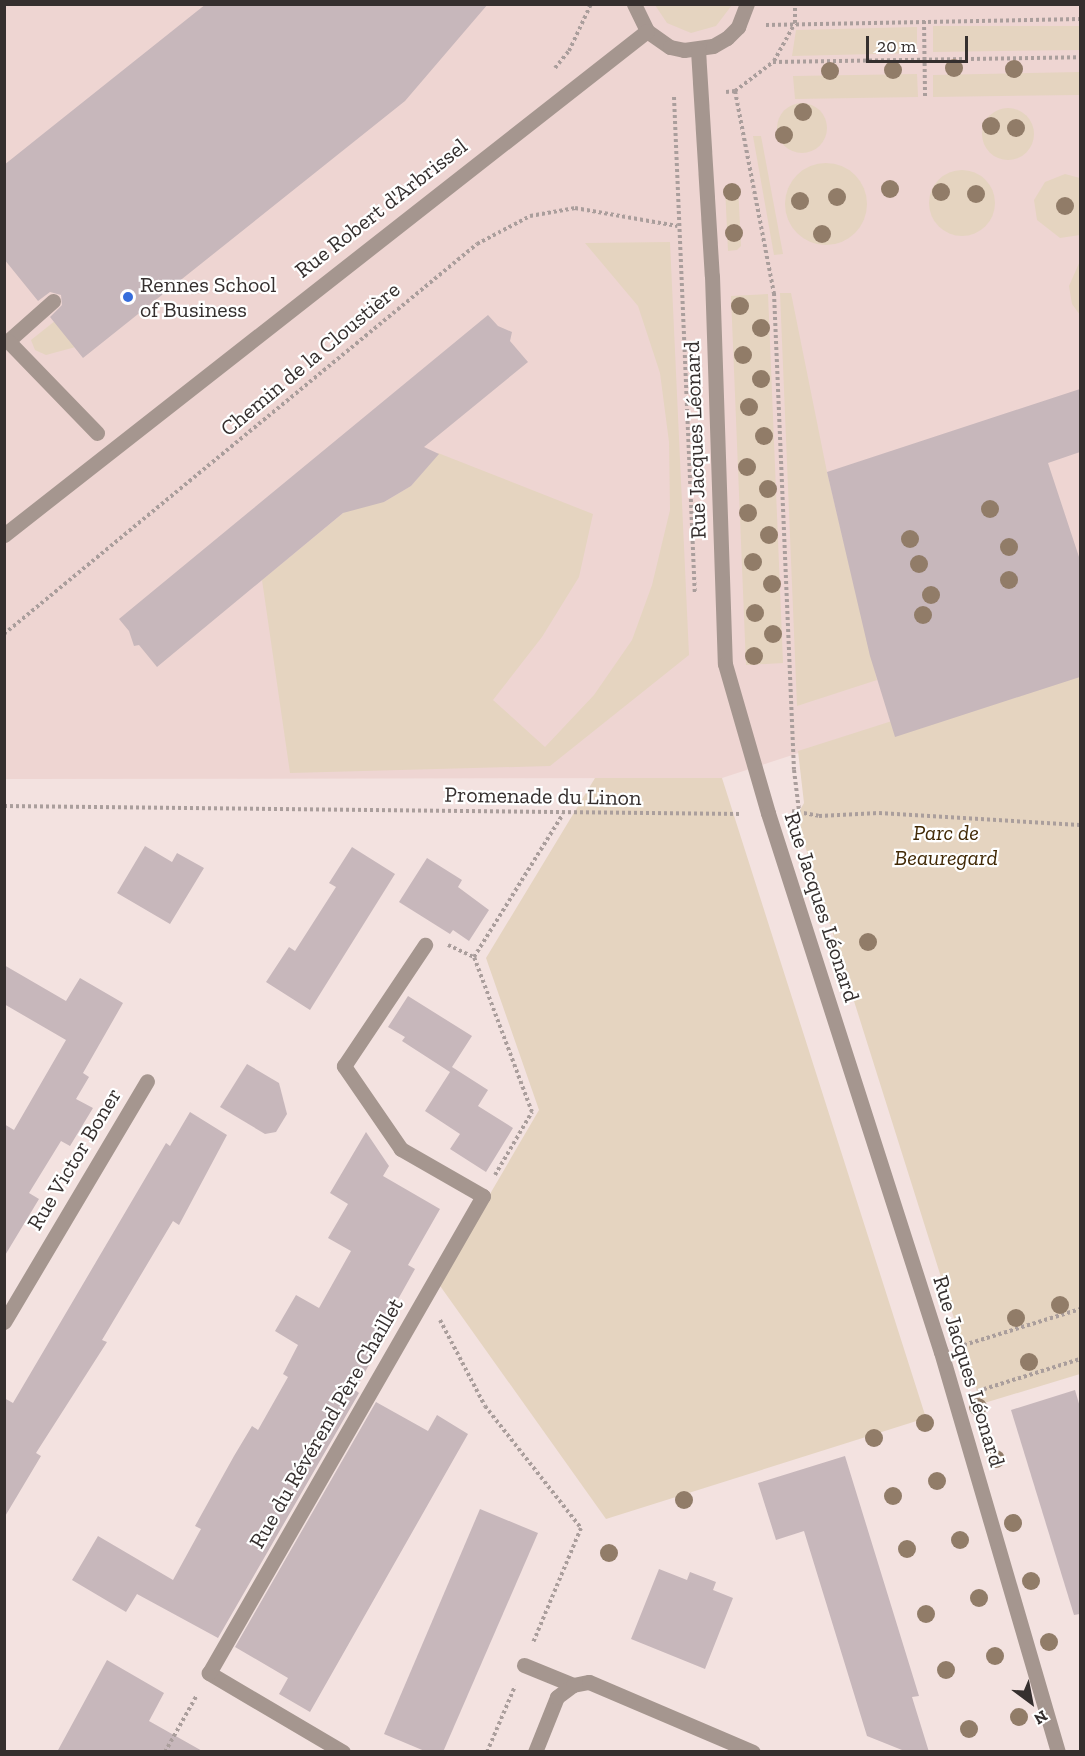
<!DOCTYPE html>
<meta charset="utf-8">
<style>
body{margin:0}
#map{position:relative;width:1085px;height:1756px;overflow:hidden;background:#f3e2e0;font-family:"Zilla Slab",serif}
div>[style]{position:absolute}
.built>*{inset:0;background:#eed5d2}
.green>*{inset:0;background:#e5d4c0}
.round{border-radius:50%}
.building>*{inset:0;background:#c7b7bb}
.path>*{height:4px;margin-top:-2px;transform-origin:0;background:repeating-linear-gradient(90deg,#aa9e9c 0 3px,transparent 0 6px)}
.minor>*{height:15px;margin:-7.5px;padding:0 7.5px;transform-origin:7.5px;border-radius:7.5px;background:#a5968f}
.trees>*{width:18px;height:18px;margin:-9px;border-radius:50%;background:#917c68}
.dots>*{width:16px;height:16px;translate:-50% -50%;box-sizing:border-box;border:3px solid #fff;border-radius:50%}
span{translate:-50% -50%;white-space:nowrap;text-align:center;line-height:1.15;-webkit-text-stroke:4.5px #fff;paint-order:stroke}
.street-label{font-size:22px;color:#352f2e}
.poi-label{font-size:22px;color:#352f2e}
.left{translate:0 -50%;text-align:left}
.park-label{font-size:22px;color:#412905;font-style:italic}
.frame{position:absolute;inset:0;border:6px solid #352f2e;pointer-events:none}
.north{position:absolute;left:1001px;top:1672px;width:60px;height:60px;-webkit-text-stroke:4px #fff;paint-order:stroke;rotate:148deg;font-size:16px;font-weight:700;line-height:24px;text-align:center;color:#352f2e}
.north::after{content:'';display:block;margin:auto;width:21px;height:27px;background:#352f2e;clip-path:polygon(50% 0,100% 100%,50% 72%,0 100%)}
.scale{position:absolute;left:866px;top:36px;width:102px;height:27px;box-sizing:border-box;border:3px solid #352f2e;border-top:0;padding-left:8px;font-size:18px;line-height:21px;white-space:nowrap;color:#352f2e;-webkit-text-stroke:4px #fff;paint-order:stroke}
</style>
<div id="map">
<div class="built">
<i style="clip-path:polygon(5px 5px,1080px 5px,1080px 661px,722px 778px,5px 779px)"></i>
</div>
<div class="green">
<i style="clip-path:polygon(655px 5px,655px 4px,732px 5px,716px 26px,691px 33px,667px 23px)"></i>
<i style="clip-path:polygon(1080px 26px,1080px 50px,933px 52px,933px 26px)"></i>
<i style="clip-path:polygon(917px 27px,917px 53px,792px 56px,796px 30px)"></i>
<i style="clip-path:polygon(1080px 72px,1080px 95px,933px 97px,933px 75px)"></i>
<i style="clip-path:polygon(917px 74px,918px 97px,795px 99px,793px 76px)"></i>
<i class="round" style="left:777px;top:103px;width:50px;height:50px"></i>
<i class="round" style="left:982px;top:108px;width:52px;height:52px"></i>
<i style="clip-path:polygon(753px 136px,761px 136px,783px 254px,774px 255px)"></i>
<i class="round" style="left:785px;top:163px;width:82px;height:82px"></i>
<i class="round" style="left:929px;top:170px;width:66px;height:66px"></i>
<i style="clip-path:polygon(1065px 174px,1080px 178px,1080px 235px,1060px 238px,1037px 220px,1034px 200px,1045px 182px)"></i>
<i style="clip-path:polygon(725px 186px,738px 186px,741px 246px,737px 250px,728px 251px)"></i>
<i style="clip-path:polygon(670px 242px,689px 655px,550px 766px,290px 773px,262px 580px,371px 490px,384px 502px,411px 486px,438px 453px,593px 514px,579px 577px,542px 637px,493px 700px,545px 747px,594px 695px,632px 640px,652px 585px,670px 510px,669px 442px,660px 373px,638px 306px,585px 243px)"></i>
<i style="clip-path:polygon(1080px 261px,1080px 315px,1072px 304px,1069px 286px)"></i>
<i style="clip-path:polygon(780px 293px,791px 293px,827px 472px,877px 680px,797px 706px)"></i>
<i style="clip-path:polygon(768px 294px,783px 663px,746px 665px,731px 296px)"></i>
<i style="clip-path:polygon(70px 309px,83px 345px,46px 355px,35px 350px,31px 340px)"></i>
<i style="clip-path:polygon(1080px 661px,1080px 1374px,981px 1404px,796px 817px,804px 803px,798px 751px)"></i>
<i style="clip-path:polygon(595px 778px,722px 778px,926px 1418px,606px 1519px,438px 1283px,539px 1110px,486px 958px)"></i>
</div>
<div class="building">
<i style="clip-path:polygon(206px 4px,488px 4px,405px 101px,83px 358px,50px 317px,62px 305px,61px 295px,50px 292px,38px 301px,4px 259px,4px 165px)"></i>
<i style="clip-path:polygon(488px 315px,498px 326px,512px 332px,510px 341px,528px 362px,424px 447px,439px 454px,411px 486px,384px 502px,343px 513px,157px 667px,139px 645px,134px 646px,129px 631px,119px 619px)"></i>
<i style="clip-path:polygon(1080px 389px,1080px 452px,1048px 463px,1080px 560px,1080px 677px,895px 737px,870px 656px,827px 472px)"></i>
<i style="clip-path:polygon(145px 846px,172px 862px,177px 853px,204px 868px,170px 924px,117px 893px)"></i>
<i style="clip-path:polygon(352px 847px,395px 874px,310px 1010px,266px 982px,289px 947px,295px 951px,336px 887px,329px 883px)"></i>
<i style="clip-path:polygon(427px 858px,462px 880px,458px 887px,489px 910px,469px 941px,453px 930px,450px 934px,399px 902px)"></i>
<i style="clip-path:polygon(4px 965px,66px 1001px,80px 978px,123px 1003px,83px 1073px,89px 1077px,76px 1099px,93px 1108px,70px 1146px,61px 1141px,29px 1193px,39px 1199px,4px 1257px,4px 1124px,14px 1130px,66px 1040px,4px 1004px)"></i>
<i style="clip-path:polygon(408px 996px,472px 1036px,452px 1067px,488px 1090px,478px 1106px,513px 1128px,486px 1172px,450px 1149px,460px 1134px,425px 1111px,450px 1072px,402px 1041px,405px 1037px,388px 1027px)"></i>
<i style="clip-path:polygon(247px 1064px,279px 1083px,287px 1114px,276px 1132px,265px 1134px,220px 1107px)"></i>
<i style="clip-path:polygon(190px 1112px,227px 1135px,179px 1225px,173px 1221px,102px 1340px,107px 1342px,36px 1453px,41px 1456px,4px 1518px,4px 1398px,13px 1403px,166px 1143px,170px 1146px)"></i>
<i style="clip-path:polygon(366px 1132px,389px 1166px,383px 1176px,440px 1209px,408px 1265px,415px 1269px,383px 1326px,389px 1329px,355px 1390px,359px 1393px,218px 1638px,137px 1594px,126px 1612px,72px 1580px,98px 1536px,173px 1580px,201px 1529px,195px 1526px,234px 1456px,252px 1426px,258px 1430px,288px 1377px,283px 1374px,298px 1345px,275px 1331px,296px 1295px,319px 1308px,351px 1251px,328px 1238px,348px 1204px,330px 1193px)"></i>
<i style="clip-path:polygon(1075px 1390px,1080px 1407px,1080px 1614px,1074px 1615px,1011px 1410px)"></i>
<i style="clip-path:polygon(376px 1402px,428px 1431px,437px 1415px,468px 1434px,310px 1712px,279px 1694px,288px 1678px,235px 1647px)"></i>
<i style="clip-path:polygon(845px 1456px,919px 1696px,912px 1697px,929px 1752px,907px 1752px,867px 1736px,804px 1531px,776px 1540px,758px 1483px)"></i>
<i style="clip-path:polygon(480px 1509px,538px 1533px,443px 1752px,427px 1752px,384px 1734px)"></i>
<i style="clip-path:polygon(659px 1569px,687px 1580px,690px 1572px,716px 1582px,713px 1590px,733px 1598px,705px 1669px,631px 1639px)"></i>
<i style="clip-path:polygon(107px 1660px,164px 1693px,149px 1721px,204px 1752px,57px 1752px)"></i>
</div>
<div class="path">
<i style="left:924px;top:21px;width:76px;rotate:89.2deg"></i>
<i style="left:766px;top:25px;width:314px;rotate:-1.1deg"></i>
<i style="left:774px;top:61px;width:43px;rotate:-61.1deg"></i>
<i style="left:795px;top:23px;width:19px;rotate:-90deg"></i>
<i style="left:555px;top:68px;width:22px;rotate:-51deg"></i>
<i style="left:569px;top:51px;width:52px;rotate:-64.9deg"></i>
<i style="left:735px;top:91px;width:206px;rotate:79.1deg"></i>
<i style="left:774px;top:293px;width:477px;rotate:87.6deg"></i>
<i style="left:794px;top:770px;width:41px;rotate:83deg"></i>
<i style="left:726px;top:92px;width:9px;rotate:-6deg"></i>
<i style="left:735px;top:91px;width:48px;rotate:-37.3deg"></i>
<i style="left:773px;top:62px;width:307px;rotate:-0.9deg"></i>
<i style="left:674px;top:97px;width:496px;rotate:87.6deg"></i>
<i style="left:4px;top:634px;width:613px;rotate:-39.51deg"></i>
<i style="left:477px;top:244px;width:60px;rotate:-27.8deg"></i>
<i style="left:530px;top:216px;width:46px;rotate:-10.1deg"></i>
<i style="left:575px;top:208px;width:104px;rotate:10deg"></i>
<i style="left:4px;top:806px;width:738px;rotate:0.62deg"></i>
<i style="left:792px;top:811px;width:27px;rotate:10deg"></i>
<i style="left:819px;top:816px;width:60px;rotate:-2.9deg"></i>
<i style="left:879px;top:813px;width:201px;rotate:3.4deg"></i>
<i style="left:448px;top:945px;width:29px;rotate:25deg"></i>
<i style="left:495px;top:1175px;width:73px;rotate:-59.6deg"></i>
<i style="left:532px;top:1112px;width:165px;rotate:-110.5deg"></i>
<i style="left:474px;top:957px;width:168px;rotate:-58.1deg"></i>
<i style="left:440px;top:1320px;width:97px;rotate:62.4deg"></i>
<i style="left:485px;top:1406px;width:155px;rotate:51.8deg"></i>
<i style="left:581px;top:1528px;width:125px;rotate:112.7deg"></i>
<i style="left:964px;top:1345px;width:121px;rotate:-17.2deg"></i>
<i style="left:978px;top:1391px;width:107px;rotate:-17.4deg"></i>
<i style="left:165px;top:1752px;width:65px;rotate:-60.7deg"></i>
<i style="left:487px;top:1752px;width:72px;rotate:-67deg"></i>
</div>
<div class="minor">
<i style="left:634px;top:4px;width:30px;rotate:64deg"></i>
<i style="left:647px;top:31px;width:28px;rotate:35deg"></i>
<i style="left:670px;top:47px;width:14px;rotate:12deg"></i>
<i style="left:684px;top:50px;width:29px;rotate:-8deg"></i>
<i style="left:713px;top:46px;width:16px;rotate:-30deg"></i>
<i style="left:727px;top:38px;width:16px;rotate:-45deg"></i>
<i style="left:738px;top:27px;width:25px;rotate:-69deg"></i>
<i style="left:698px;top:50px;width:226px;rotate:86.5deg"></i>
<i style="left:712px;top:276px;width:388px;rotate:88.1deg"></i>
<i style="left:725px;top:664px;width:155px;rotate:73.9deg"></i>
<i style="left:768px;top:813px;width:566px;rotate:72.21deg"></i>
<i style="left:941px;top:1352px;width:417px;rotate:73.7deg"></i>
<i style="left:53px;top:301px;width:60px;rotate:138.4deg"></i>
<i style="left:8px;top:341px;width:128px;rotate:45.9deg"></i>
<i style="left:4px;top:535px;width:817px;rotate:-38.09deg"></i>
<i style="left:4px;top:1322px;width:280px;rotate:-59.3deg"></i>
<i style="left:524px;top:1665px;width:53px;rotate:22.2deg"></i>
<i style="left:343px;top:1752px;width:156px;rotate:-149.5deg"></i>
<i style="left:209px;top:1673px;width:550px;rotate:-60.13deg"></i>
<i style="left:483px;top:1196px;width:95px;rotate:-150.2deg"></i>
<i style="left:401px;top:1149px;width:101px;rotate:-124.5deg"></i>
<i style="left:344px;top:1066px;width:146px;rotate:-56.2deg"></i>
<i style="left:535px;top:1752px;width:59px;rotate:-68.2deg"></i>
<i style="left:557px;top:1697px;width:20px;rotate:-37deg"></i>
<i style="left:573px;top:1685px;width:16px;rotate:-11deg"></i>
<i style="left:589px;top:1682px;width:178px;rotate:23.1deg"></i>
</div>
<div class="trees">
<i style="left:954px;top:68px"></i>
<i style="left:1014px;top:69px"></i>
<i style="left:893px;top:70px"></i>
<i style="left:830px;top:71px"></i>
<i style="left:803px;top:112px"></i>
<i style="left:991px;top:126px"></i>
<i style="left:1016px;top:128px"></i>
<i style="left:784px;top:135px"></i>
<i style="left:890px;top:189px"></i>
<i style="left:732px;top:192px"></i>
<i style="left:941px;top:192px"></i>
<i style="left:976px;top:194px"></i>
<i style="left:837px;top:197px"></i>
<i style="left:800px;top:201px"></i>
<i style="left:1065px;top:206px"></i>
<i style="left:734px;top:233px"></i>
<i style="left:822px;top:234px"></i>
<i style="left:740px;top:306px"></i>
<i style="left:761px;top:328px"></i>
<i style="left:743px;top:355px"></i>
<i style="left:761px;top:379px"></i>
<i style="left:749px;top:407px"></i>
<i style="left:764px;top:436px"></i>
<i style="left:747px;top:467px"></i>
<i style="left:768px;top:489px"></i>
<i style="left:990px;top:509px"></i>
<i style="left:748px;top:513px"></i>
<i style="left:769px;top:535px"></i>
<i style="left:910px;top:539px"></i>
<i style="left:1009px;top:547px"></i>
<i style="left:753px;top:562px"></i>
<i style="left:919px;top:564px"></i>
<i style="left:1009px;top:580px"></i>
<i style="left:772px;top:584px"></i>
<i style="left:931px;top:595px"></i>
<i style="left:755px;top:613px"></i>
<i style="left:923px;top:615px"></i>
<i style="left:773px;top:634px"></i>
<i style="left:754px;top:656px"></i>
<i style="left:868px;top:942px"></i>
<i style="left:1060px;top:1305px"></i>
<i style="left:1016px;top:1318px"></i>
<i style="left:1029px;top:1362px"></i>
<i style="left:978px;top:1407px"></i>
<i style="left:925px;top:1423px"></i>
<i style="left:874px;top:1438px"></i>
<i style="left:996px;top:1459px"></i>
<i style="left:937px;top:1481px"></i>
<i style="left:893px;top:1496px"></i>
<i style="left:684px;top:1500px"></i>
<i style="left:1013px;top:1523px"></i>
<i style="left:960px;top:1540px"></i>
<i style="left:907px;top:1549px"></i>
<i style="left:609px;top:1553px"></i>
<i style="left:1031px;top:1581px"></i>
<i style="left:979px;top:1598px"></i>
<i style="left:926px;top:1614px"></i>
<i style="left:1049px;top:1642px"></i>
<i style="left:995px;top:1656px"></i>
<i style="left:946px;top:1670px"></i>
<i style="left:1019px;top:1717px"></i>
<i style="left:969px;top:1729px"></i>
</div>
<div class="dots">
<i style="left:128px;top:297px;background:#366ddc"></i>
</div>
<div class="street-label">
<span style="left:381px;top:208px;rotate:-38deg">Rue Robert d'Arbrissel</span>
<span style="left:310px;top:359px;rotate:-40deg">Chemin de la Cloustière</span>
<span style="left:695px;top:440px;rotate:-92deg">Rue Jacques Léonard</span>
<span style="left:543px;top:796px;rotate:1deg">Promenade du Linon</span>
<span style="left:822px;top:907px;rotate:72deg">Rue Jacques Léonard</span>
<span style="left:74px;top:1159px;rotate:-59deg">Rue Victor Boner</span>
<span style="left:969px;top:1371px;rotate:73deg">Rue Jacques Léonard</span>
<span style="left:326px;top:1423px;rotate:-60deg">Rue du Révérend Père Chaillet</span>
</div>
<div class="poi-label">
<span class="left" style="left:140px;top:297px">Rennes School<br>of Business</span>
</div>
<div class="park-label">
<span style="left:946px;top:845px">Parc de<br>Beauregard</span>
</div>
<div class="frame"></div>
<div class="north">N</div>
<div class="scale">20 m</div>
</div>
